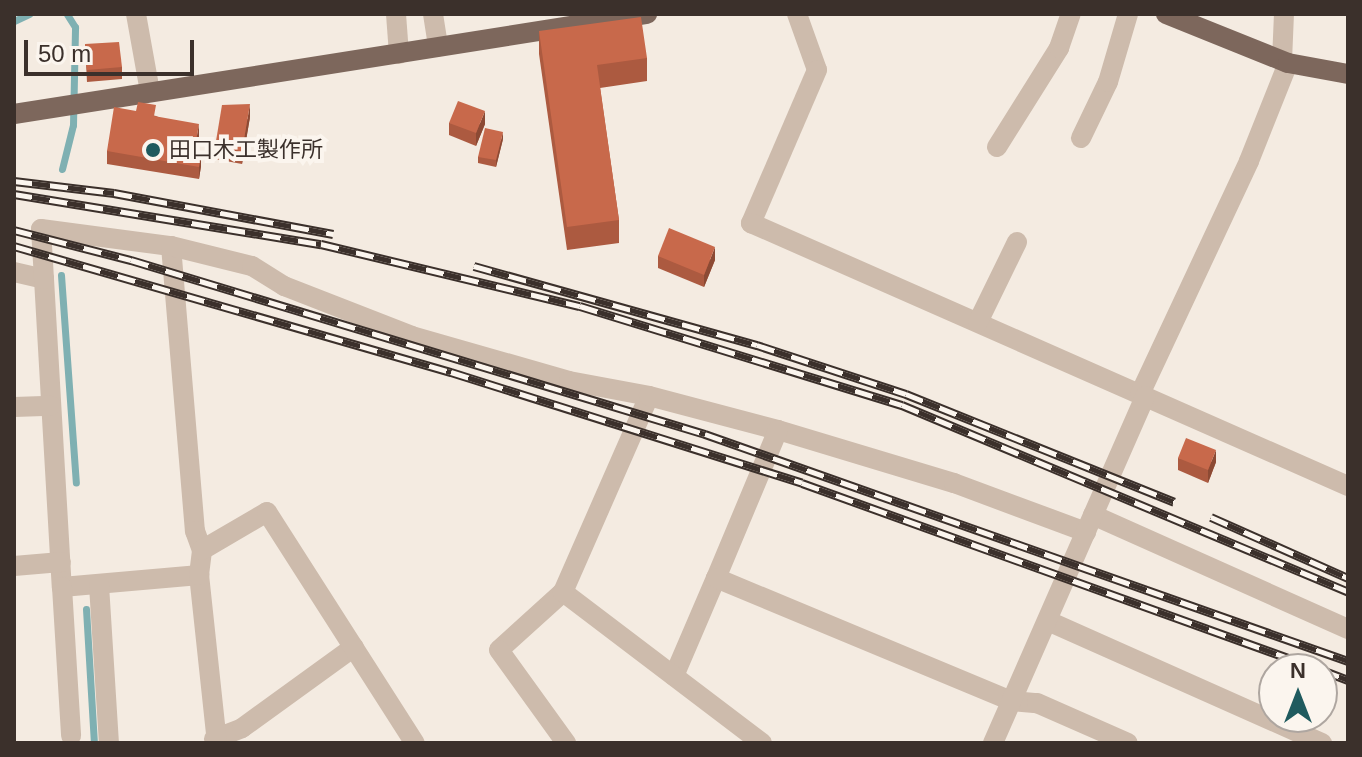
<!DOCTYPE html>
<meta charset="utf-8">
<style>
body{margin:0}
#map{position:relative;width:1362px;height:757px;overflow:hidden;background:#f4ebe1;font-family:Arial,"Noto Sans JP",sans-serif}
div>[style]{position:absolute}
.stream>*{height:7px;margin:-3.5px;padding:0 3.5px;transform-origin:3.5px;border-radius:3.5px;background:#7fb0b2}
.minor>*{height:20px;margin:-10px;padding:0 10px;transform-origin:10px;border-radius:10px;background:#cdbbac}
.major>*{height:20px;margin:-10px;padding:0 10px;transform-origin:10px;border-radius:10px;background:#7d675c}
.rail>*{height:9px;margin-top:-4.5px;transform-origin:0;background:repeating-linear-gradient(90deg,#fbf5ee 0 18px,#3b302b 0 36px);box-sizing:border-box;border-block:2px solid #3b302b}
.wall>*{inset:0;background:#ac5a40}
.shaded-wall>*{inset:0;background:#8c4a34}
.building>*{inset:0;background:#c8694b}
.dots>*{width:22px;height:22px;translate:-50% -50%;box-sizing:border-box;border:4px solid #fbf5ee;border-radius:50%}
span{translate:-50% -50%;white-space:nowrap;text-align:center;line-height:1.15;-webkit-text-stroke:8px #fbf5ee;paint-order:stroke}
.poi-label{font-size:22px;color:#3b302b}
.left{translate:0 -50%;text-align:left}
.frame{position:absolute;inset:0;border:16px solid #3b302b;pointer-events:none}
.north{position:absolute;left:1258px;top:653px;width:80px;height:80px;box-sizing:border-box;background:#fbf5ee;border:2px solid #aea6a0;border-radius:50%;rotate:0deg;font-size:22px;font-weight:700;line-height:32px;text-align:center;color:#3b302b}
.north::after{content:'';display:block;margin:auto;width:28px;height:36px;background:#1f5a5e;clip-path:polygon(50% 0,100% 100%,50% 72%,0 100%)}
.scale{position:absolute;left:24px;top:40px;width:170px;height:36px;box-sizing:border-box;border:4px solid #3b302b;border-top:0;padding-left:10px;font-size:24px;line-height:28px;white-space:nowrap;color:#3b302b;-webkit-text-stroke:6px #fbf5ee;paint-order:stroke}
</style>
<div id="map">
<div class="stream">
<i style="left:14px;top:21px;width:17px;rotate:-25deg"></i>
<i style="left:62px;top:169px;width:45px;rotate:-76deg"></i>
<i style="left:73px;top:125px;width:98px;rotate:-88.8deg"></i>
<i style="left:75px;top:27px;width:15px;rotate:-122deg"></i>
<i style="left:61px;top:275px;width:208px;rotate:85.9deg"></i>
<i style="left:86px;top:609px;width:134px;rotate:86.6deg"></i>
</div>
<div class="minor">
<i style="left:136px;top:14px;width:79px;rotate:79.8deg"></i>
<i style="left:396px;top:14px;width:40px;rotate:85.7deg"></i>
<i style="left:433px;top:14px;width:33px;rotate:81deg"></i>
<i style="left:797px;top:14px;width:59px;rotate:70.3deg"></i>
<i style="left:817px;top:70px;width:167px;rotate:113.3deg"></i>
<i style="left:751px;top:223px;width:652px;rotate:23.78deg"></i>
<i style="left:1282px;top:61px;width:47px;rotate:-87.6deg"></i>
<i style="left:1081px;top:138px;width:62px;rotate:-64.3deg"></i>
<i style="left:1108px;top:82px;width:71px;rotate:-73.6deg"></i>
<i style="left:997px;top:147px;width:117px;rotate:-57.9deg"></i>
<i style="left:1059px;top:48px;width:36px;rotate:-71deg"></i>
<i style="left:171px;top:246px;width:286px;rotate:85.2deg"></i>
<i style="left:195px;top:531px;width:20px;rotate:70deg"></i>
<i style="left:14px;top:272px;width:31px;rotate:13deg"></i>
<i style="left:44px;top:279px;width:309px;rotate:86.7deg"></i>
<i style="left:62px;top:587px;width:138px;rotate:-5deg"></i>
<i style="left:44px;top:279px;width:50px;rotate:-93.4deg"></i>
<i style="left:41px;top:229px;width:131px;rotate:7.5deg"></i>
<i style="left:171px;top:246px;width:83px;rotate:13.9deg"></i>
<i style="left:252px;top:266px;width:38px;rotate:32deg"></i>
<i style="left:284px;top:286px;width:137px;rotate:21.3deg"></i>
<i style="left:412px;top:336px;width:163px;rotate:16deg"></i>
<i style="left:569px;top:381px;width:81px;rotate:10.6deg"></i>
<i style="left:978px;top:322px;width:89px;rotate:-64deg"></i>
<i style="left:1140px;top:394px;width:257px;rotate:-64.9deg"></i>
<i style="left:1249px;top:161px;width:105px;rotate:-68.3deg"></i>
<i style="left:14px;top:407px;width:37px;rotate:-2deg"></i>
<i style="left:778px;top:430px;width:184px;rotate:16.8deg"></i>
<i style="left:954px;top:483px;width:141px;rotate:20.4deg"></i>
<i style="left:1093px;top:515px;width:279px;rotate:24.1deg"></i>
<i style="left:14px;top:566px;width:47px;rotate:-4.9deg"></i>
<i style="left:99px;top:585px;width:158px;rotate:86.4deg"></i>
<i style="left:62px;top:587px;width:149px;rotate:86.5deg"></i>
<i style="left:563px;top:592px;width:86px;rotate:137.8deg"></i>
<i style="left:499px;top:650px;width:115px;rotate:54.2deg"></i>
<i style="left:1048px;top:621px;width:300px;rotate:24deg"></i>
<i style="left:674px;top:676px;width:107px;rotate:-66.8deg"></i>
<i style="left:214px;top:739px;width:30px;rotate:-21deg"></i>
<i style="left:242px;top:728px;width:138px;rotate:-35.9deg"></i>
<i style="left:217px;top:743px;width:169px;rotate:-96.1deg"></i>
<i style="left:199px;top:575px;width:25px;rotate:-83deg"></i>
<i style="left:202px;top:550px;width:75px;rotate:-30.3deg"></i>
<i style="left:267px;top:512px;width:274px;rotate:57.4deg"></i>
<i style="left:762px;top:743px;width:250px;rotate:-142.8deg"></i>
<i style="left:563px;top:592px;width:214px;rotate:-66.3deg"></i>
<i style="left:649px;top:396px;width:133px;rotate:14.8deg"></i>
<i style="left:778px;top:430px;width:160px;rotate:112.7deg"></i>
<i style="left:716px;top:578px;width:321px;rotate:22.6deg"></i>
<i style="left:1012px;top:701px;width:25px;rotate:5deg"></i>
<i style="left:1037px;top:703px;width:99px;rotate:23.7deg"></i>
<i style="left:993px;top:743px;width:379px;rotate:-66.3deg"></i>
</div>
<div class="major">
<i style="left:1166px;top:14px;width:131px;rotate:21.9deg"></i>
<i style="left:1288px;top:63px;width:61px;rotate:10.4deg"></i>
<i style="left:14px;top:114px;width:641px;rotate:-8.98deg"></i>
</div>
<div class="rail">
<i style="left:14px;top:181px;width:101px;rotate:6.8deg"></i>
<i style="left:114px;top:193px;width:223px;rotate:10.6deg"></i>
<i style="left:14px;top:194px;width:311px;rotate:9.3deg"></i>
<i style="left:321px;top:244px;width:266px;rotate:13.5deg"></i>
<i style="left:580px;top:306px;width:337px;rotate:17.1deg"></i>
<i style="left:902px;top:405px;width:484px;rotate:22.7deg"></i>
<i style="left:14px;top:230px;width:121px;rotate:14.4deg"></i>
<i style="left:131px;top:260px;width:600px;rotate:16.86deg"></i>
<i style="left:705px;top:434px;width:682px;rotate:19.44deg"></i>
<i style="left:14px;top:246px;width:455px;rotate:16.1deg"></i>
<i style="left:451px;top:372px;width:368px;rotate:17.5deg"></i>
<i style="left:802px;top:483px;width:549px;rotate:19.79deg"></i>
<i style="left:474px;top:266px;width:294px;rotate:15.6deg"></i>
<i style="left:757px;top:345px;width:157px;rotate:18.2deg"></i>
<i style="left:906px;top:394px;width:289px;rotate:21.9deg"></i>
<i style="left:1211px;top:517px;width:150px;rotate:24deg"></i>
<i style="left:1322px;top:670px;width:28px;rotate:21deg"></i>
</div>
<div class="wall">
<i style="clip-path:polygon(539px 31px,647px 58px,647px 81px,600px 88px,619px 220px,619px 243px,567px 250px,539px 54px)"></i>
<i style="clip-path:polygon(85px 44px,122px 67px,122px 79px,87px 82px)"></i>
<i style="clip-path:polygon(136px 111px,156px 116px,199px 136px,197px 152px,201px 166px,199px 179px,107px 164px,107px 151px)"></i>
<i style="clip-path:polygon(250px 117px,242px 164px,215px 159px,215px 147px)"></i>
<i style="clip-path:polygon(449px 123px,485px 124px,476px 146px,449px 135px)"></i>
<i style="clip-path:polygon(503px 139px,496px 167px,478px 163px,478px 157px)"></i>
<i style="clip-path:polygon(658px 256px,715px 260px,704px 287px,658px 268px)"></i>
<i style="clip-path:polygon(1178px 458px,1216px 462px,1208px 483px,1178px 470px)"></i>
</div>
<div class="shaded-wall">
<i style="clip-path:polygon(250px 104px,250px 117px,242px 164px,242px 151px)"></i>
<i style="clip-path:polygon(485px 111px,485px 124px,476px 146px,476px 133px)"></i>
<i style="clip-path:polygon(199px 124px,199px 136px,194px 164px,194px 152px)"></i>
<i style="clip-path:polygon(503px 132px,503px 139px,496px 167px,496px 160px)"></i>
<i style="clip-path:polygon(201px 153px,201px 166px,199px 179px,199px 167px)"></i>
<i style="clip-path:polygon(715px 247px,715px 260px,704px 287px,704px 275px)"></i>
<i style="clip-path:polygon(1216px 450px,1216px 462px,1208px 483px,1208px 470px)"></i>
</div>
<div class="building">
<i style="clip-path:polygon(641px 17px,647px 58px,597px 65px,619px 220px,567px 227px,539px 31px)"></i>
<i style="clip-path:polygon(119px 42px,122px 67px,87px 70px,85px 44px)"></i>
<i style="clip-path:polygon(458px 101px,485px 111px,476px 133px,449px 123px)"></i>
<i style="clip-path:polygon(138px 102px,156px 105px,154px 116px,199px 124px,194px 152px,201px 153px,199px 167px,107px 151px,114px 107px,136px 111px)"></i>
<i style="clip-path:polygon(250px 104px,242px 151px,215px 147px,222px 105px)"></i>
<i style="clip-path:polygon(485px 128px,503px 132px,496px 160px,478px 157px)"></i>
<i style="clip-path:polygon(669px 228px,715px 247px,704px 275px,658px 256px)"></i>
<i style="clip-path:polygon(1186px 438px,1216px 450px,1208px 470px,1178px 458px)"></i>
</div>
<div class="dots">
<i style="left:153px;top:150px;background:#1f5a5e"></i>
</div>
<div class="poi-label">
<span class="left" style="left:169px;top:150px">田口木工製作所</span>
</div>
<div class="frame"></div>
<div class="north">N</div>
<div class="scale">50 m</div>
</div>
